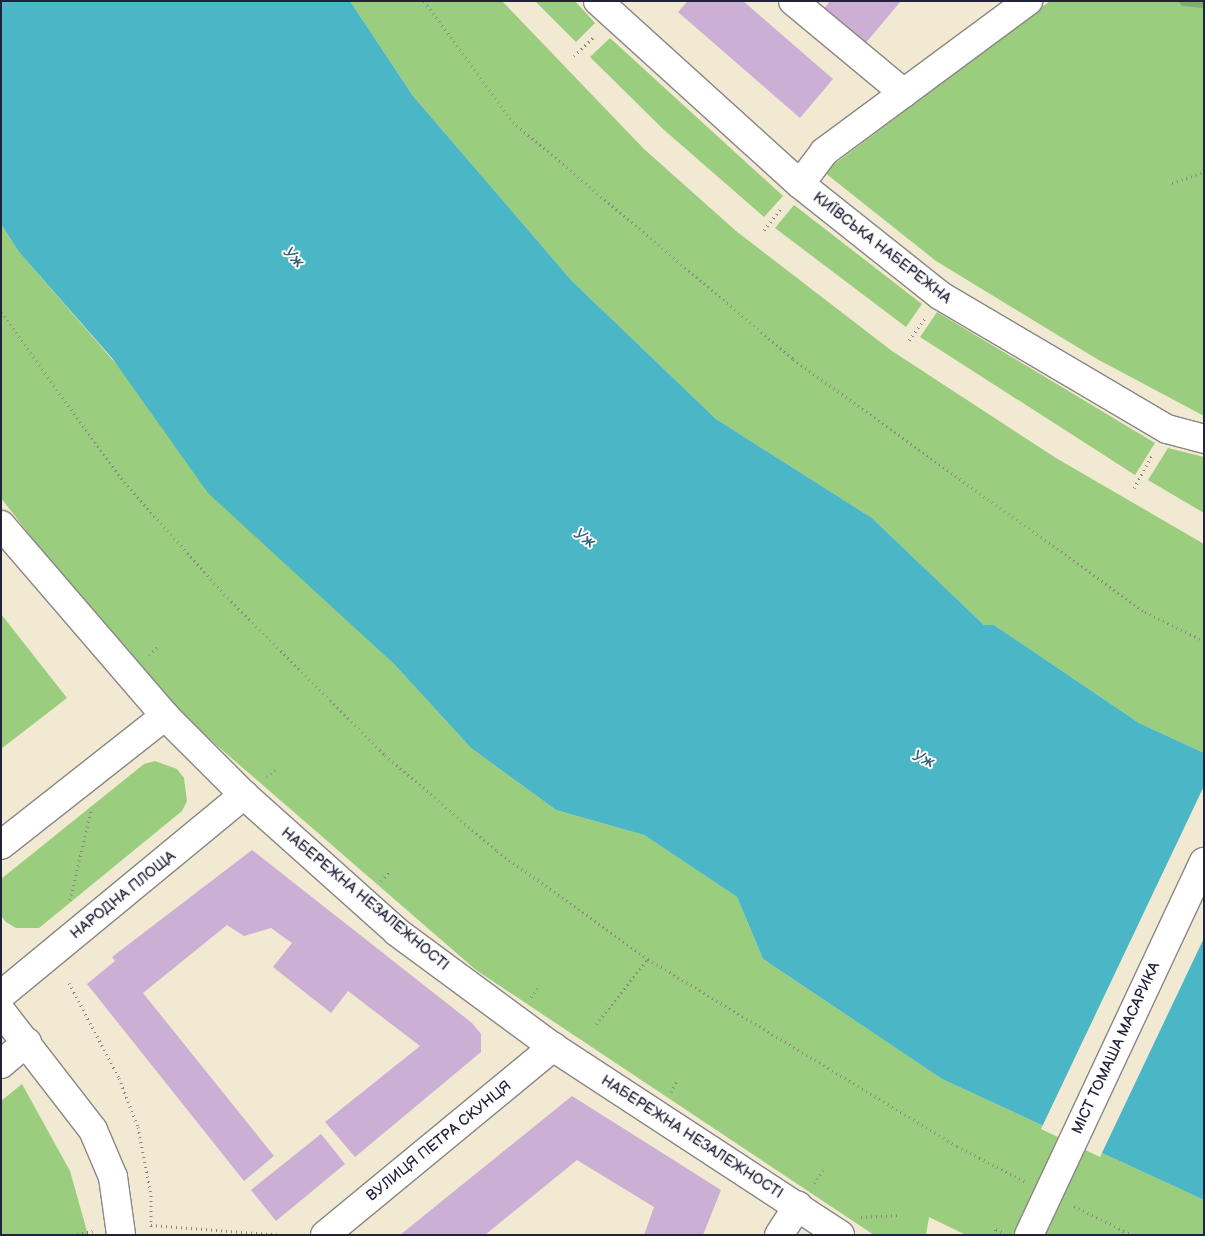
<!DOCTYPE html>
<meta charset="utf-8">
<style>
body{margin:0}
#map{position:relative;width:1205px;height:1236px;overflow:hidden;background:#f2e9d2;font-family:"Balsamiq Sans",sans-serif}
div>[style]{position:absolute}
.green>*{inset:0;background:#9acd7d}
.forest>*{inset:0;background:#7bb06c}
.water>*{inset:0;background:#4ab6c6}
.pier>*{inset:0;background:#f2e9d2}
.building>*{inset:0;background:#cbafd4}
.path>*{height:3px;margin-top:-1.5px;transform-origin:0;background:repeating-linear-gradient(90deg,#8a8686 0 1px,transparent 0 5px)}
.roads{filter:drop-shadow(1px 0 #8a8686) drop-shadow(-1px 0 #8a8686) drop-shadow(0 1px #8a8686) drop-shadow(0 -1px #8a8686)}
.minor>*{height:28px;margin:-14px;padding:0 14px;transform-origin:14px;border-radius:14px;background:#fff}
.bridges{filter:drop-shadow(1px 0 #8a8686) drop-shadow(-1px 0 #8a8686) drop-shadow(0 1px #8a8686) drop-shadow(0 -1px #8a8686)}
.major-bridge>*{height:28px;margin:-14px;padding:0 14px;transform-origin:14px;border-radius:14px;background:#fff}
span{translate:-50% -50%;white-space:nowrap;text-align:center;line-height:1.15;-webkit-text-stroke:4px #fff;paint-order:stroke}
.street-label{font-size:15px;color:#22223b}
.water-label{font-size:16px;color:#325d73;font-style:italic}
.frame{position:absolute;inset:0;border:2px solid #22223b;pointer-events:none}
</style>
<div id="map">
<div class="green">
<i style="clip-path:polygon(350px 1px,502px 1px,644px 149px,736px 231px,892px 351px,1056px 458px,1204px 544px,1204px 753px,1139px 723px,994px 625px,984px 625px,872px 518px,716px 419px,572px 281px,413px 96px)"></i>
<i style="clip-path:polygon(535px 1px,575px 1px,595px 23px,576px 42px)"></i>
<i style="clip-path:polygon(1050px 1px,1204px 1px,1204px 416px,1097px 359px,936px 261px,824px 172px)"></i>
<i style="clip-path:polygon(610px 38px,783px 196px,764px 217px,663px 129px,590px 57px)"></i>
<i style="clip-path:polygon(794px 205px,922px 304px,906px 327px,775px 228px)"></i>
<i style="clip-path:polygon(1px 224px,19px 252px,302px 578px,394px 664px,471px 748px,556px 810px,644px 835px,737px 897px,763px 959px,942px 1079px,1204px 1200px,1204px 1235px,966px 1235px,929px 1217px,926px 1235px,874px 1235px,476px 970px,191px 723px,70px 587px,1px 498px)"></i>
<i style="clip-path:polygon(937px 312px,1155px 443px,1135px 475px,920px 337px)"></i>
<i style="clip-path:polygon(1168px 448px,1204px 457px,1204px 513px,1148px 480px)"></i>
<i style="clip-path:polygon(1px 614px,67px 698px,1px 749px)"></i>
<i style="clip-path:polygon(155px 761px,177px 769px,184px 778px,187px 801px,182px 811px,39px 928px,16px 928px,6px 922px,1px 916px,1px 879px,144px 764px)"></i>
<i style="clip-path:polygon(22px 1084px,70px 1171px,88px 1235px,1px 1235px,1px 1101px)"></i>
</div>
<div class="forest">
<i style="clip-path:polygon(1178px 1px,1204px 1px,1204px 8px,1182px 6px)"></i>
</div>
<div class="water">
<i style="clip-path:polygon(1px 1px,350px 1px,413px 96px,572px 281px,716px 419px,872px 518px,984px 625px,994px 625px,1139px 723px,1204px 753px,1204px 1200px,942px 1079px,763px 959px,737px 897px,644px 835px,556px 810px,471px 748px,394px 664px,208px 493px,112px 358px,19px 252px,1px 224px)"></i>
</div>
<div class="pier">
<i style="clip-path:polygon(1204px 786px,1204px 938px,1100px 1157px,1041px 1129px)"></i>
</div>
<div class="building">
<i style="clip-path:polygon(688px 1px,743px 1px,833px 79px,800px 118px,678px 12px)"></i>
<i style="clip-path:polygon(830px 1px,901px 1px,864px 45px,823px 10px)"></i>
<i style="clip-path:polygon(252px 850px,472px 1023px,481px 1034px,481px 1052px,355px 1157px,325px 1122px,420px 1046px,348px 991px,331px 1013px,273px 967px,292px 943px,271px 928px,244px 936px,227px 925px,143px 993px,274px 1156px,244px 1181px,87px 984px,115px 961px,112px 957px)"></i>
<i style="clip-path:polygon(572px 1096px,721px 1190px,703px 1235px,644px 1235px,654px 1207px,577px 1160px,485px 1235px,400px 1235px)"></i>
<i style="clip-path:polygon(321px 1134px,345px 1164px,276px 1221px,251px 1190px)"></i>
</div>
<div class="path">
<i style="left:424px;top:1px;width:150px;rotate:53.7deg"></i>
<i style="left:513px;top:122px;width:367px;rotate:40.2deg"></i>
<i style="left:793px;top:359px;width:433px;rotate:35.7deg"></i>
<i style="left:1145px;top:612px;width:66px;rotate:26.2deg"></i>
<i style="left:574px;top:56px;width:29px;rotate:-44deg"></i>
<i style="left:1172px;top:183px;width:34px;rotate:-19deg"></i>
<i style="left:764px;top:230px;width:29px;rotate:-52deg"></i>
<i style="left:1px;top:312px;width:210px;rotate:54.1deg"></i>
<i style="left:124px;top:482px;width:150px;rotate:48.2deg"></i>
<i style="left:224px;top:594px;width:228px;rotate:45deg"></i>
<i style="left:385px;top:755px;width:148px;rotate:40.6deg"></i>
<i style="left:497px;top:851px;width:186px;rotate:35.6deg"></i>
<i style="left:648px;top:959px;width:361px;rotate:31.2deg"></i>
<i style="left:957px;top:1146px;width:76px;rotate:27.6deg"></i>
<i style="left:909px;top:340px;width:27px;rotate:-54deg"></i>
<i style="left:1134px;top:488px;width:39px;rotate:-61deg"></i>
<i style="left:149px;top:655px;width:12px;rotate:-42deg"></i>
<i style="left:267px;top:777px;width:11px;rotate:-38deg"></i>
<i style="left:381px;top:881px;width:13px;rotate:-48deg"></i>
<i style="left:70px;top:900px;width:91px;rotate:-76.7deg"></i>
<i style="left:69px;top:983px;width:107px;rotate:62.2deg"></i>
<i style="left:119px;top:1078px;width:53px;rotate:68.8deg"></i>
<i style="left:138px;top:1127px;width:69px;rotate:79.2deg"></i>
<i style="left:151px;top:1195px;width:34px;rotate:90deg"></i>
<i style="left:531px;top:997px;width:14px;rotate:-56deg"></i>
<i style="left:596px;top:1024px;width:83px;rotate:-51.3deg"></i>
<i style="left:671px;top:1092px;width:15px;rotate:-62deg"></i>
<i style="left:814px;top:1183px;width:19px;rotate:-55deg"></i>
<i style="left:1074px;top:1206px;width:65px;rotate:26.6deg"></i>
<i style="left:861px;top:1217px;width:39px;rotate:-3deg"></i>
<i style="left:151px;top:1225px;width:133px;rotate:4.3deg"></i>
<i style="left:72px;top:1235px;width:21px;rotate:-11deg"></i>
<i style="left:993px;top:1235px;width:7px;rotate:-63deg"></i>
<i style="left:996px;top:1229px;width:7px;rotate:27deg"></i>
</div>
<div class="roads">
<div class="minor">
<i style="left:598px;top:1px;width:273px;rotate:42.2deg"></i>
<i style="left:800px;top:184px;width:180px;rotate:38.5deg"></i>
<i style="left:941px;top:296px;width:262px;rotate:30.5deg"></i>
<i style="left:1167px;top:429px;width:38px;rotate:15deg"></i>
<i style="left:793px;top:1px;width:144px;rotate:39.7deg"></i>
<i style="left:800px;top:184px;width:40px;rotate:-53deg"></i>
<i style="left:824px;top:152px;width:254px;rotate:-36.5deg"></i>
<i style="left:1px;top:525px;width:252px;rotate:49.3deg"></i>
<i style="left:165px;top:716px;width:112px;rotate:45deg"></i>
<i style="left:244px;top:795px;width:205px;rotate:41.8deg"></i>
<i style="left:397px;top:932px;width:194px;rotate:36.4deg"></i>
<i style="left:553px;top:1047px;width:343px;rotate:33.2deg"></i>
<i style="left:1px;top:845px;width:209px;rotate:-38.2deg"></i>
<i style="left:1px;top:995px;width:315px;rotate:-39.5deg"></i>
<i style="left:1px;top:1011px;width:150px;rotate:52.3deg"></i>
<i style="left:93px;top:1130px;width:51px;rotate:66.9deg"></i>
<i style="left:113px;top:1177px;width:59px;rotate:82.1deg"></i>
<i style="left:1px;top:1064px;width:34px;rotate:-40deg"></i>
<i style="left:325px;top:1235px;width:296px;rotate:-39.5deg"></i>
<i style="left:779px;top:1235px;width:35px;rotate:-57deg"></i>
</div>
</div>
<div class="bridges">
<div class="major-bridge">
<i style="left:1029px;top:1235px;width:412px;rotate:-64.9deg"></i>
</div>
</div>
<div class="street-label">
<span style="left:882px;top:248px;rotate:38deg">КИЇВСЬКА НАБЕРЕЖНА</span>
<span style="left:123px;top:895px;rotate:-39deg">НАРОДНА ПЛОЩА</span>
<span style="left:365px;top:899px;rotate:40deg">НАБЕРЕЖНА НЕЗАЛЕЖНОСТІ</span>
<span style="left:1116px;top:1048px;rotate:-65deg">МІСТ ТОМАША МАСАРИКА</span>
<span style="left:692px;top:1137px;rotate:33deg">НАБЕРЕЖНА НЕЗАЛЕЖНОСТІ</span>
<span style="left:439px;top:1141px;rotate:-39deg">ВУЛИЦЯ ПЕТРА СКУНЦЯ</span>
</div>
<div class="water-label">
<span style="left:293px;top:258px;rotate:45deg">Уж</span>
<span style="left:584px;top:539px;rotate:34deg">Уж</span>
<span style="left:923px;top:760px;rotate:24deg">Уж</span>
</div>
<div class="frame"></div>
</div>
